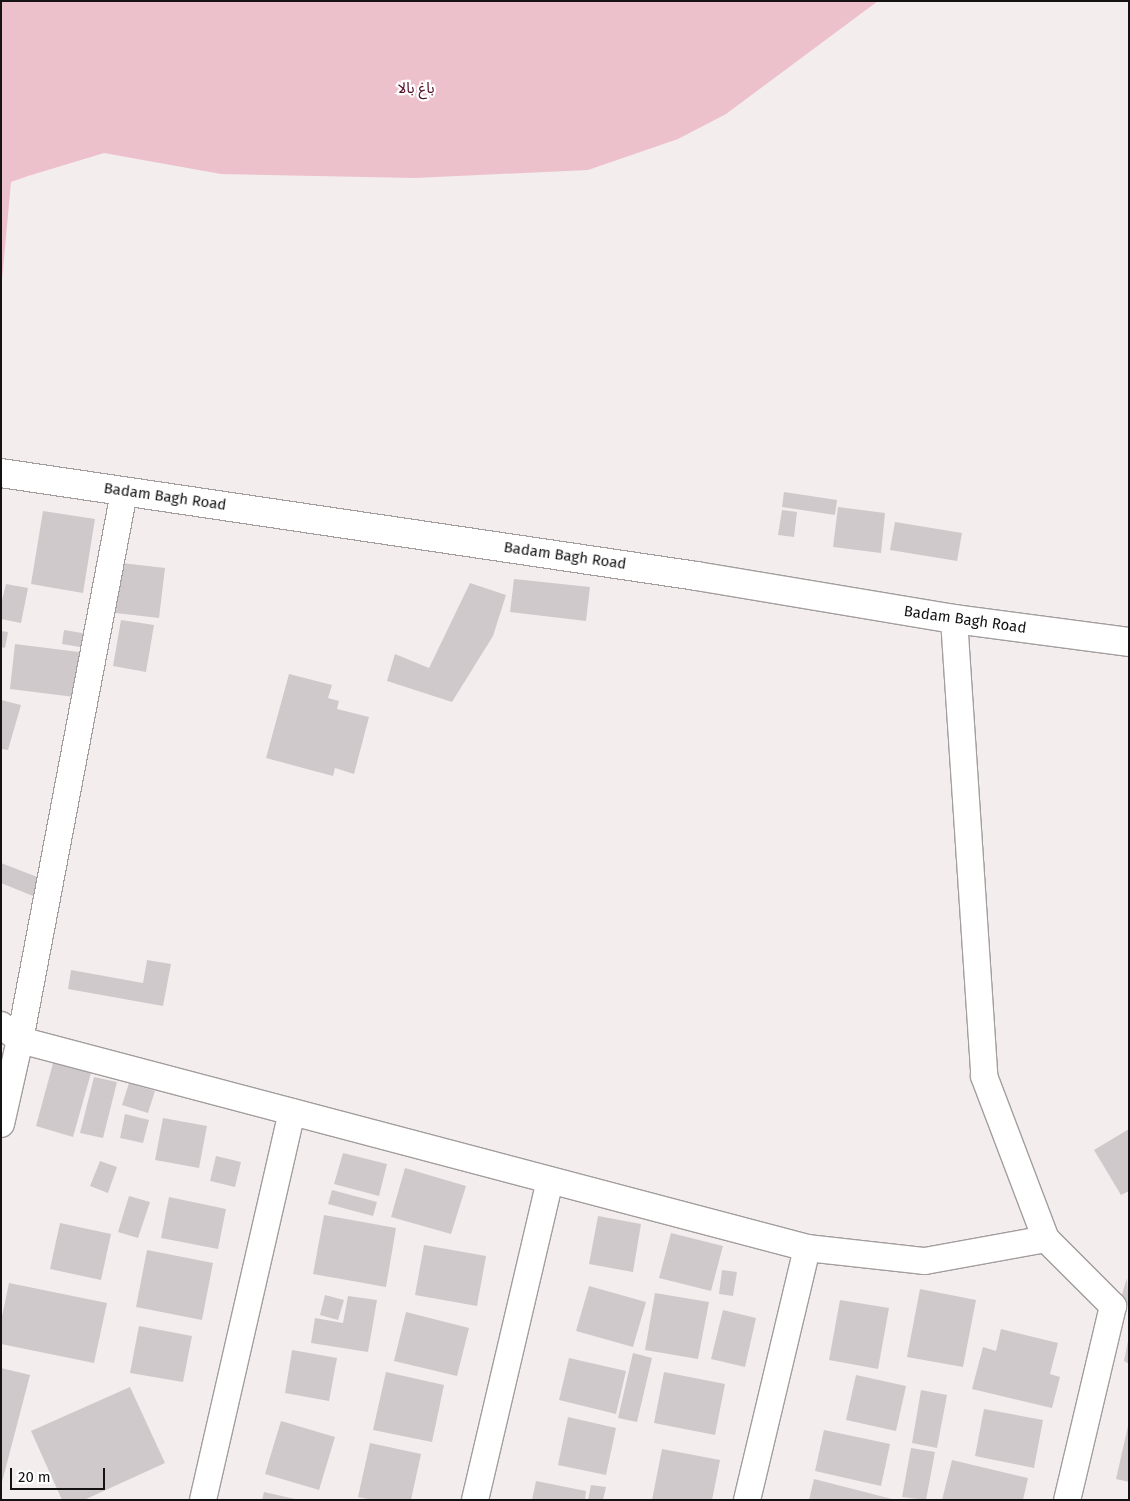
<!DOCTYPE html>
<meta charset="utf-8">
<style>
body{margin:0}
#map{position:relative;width:1130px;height:1501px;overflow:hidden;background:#f4edee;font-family:"Fira Sans","Noto Sans Arabic",sans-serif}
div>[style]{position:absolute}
.green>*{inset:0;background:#ecc1cb}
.building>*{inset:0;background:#d0c9cb}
.roads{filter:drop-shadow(1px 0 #a39d9e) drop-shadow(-1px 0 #a39d9e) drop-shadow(0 1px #a39d9e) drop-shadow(0 -1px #a39d9e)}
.street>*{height:26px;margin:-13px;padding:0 13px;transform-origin:13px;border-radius:13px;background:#fff}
.primary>*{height:28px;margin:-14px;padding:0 14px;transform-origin:14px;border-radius:14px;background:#fff}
span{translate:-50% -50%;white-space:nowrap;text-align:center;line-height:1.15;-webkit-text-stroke:4.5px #fff;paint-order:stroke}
.park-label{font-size:15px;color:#4e0e27}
.street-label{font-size:15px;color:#151213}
.frame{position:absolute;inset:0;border:2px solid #151213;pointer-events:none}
.scale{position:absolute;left:10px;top:1468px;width:95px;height:22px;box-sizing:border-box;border:2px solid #151213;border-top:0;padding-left:6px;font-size:15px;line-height:18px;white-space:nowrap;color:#151213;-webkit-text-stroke:4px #fff;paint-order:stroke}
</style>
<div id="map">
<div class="green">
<i style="clip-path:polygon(1px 1px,878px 1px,726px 114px,678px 139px,588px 170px,415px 178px,221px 174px,104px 153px,28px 176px,11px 182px,1px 291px)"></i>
</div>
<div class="building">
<i style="clip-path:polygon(784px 492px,837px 500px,835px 515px,782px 507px)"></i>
<i style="clip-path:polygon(838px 507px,885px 513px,881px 553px,833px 547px)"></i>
<i style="clip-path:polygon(782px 510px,797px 512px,794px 537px,778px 535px)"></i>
<i style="clip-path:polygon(43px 511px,95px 519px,83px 593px,31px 584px)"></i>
<i style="clip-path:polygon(895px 522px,962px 533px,957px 561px,890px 550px)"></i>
<i style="clip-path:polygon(113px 562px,165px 568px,159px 618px,107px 612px)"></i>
<i style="clip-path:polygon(514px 579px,590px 587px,586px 621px,510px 612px)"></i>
<i style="clip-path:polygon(470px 583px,506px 595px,493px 636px,452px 702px,387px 681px,395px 654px,429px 668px)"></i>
<i style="clip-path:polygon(6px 584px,28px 588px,21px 623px,1px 619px,1px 604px)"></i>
<i style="clip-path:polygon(121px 620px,154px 625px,146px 672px,113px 666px)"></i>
<i style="clip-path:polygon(64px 630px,88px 634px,86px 648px,62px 644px)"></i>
<i style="clip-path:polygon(1px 631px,8px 632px,5px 648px,1px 647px)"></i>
<i style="clip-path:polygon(15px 644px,87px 653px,82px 698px,10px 689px)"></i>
<i style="clip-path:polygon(289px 674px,332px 685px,328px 698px,339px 701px,337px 709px,369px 717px,354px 774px,335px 768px,333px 776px,266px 758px)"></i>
<i style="clip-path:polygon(1px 700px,21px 705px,8px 750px,1px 749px)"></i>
<i style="clip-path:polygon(1px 863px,40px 878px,33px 896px,1px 883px)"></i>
<i style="clip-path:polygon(147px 960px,171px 964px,163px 1006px,68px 989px,71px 970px,143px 983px)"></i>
<i style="clip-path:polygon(55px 1056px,93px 1066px,73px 1137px,36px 1126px)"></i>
<i style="clip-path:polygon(94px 1077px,117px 1082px,103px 1138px,80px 1133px)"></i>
<i style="clip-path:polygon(129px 1083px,155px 1091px,148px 1113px,122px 1105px)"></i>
<i style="clip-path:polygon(125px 1114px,149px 1120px,143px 1143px,120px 1138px)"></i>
<i style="clip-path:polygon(163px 1118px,207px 1126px,199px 1168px,155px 1160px)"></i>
<i style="clip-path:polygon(1129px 1129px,1129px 1191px,1121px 1195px,1094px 1150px)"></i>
<i style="clip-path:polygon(343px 1153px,387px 1164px,379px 1196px,334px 1184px)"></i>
<i style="clip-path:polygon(216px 1156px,241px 1162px,235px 1187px,210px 1181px)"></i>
<i style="clip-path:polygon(100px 1161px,117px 1167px,108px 1193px,90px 1186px)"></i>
<i style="clip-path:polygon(405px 1168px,466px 1186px,451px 1234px,391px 1217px)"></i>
<i style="clip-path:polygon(332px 1190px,377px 1202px,373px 1216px,328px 1204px)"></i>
<i style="clip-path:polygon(129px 1196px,150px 1202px,138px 1238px,118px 1232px)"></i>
<i style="clip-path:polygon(169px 1197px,226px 1209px,218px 1249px,161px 1238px)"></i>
<i style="clip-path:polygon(324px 1215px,396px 1228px,386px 1287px,313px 1274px)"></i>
<i style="clip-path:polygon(598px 1216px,641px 1224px,633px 1272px,589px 1264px)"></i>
<i style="clip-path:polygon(60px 1223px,111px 1234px,101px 1280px,50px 1269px)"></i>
<i style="clip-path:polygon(671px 1233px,723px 1246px,711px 1291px,659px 1278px)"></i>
<i style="clip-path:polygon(424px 1245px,486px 1256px,477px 1306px,415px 1295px)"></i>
<i style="clip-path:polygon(147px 1250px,213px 1263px,202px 1320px,136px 1307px)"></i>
<i style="clip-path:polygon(722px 1270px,737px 1272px,733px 1296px,719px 1294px)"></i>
<i style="clip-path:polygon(1127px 1278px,1129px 1305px,1119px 1304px)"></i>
<i style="clip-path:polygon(9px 1283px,107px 1303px,94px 1363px,1px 1344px,1px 1321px)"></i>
<i style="clip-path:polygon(589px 1286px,646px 1302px,633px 1347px,576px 1331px)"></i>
<i style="clip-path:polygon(920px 1289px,976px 1300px,963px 1367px,907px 1357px)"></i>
<i style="clip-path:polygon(655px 1293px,709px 1302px,698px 1359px,645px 1350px)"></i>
<i style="clip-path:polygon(325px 1295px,344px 1300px,338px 1320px,320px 1315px)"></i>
<i style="clip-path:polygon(348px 1296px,377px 1300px,368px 1352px,311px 1343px,315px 1318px,343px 1323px)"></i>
<i style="clip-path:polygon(840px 1300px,889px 1308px,878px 1369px,829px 1360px)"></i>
<i style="clip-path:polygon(723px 1310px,756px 1318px,745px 1367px,711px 1359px)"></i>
<i style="clip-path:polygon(406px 1312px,469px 1328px,457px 1376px,394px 1361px)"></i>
<i style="clip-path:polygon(139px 1326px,192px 1336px,183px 1382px,130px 1373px)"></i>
<i style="clip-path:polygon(1001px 1329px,1058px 1343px,1050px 1374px,1060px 1377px,1052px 1408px,972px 1389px,983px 1347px,996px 1351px)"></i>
<i style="clip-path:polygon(1128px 1341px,1129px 1341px,1129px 1364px,1124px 1361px)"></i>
<i style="clip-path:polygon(292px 1350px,337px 1358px,329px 1401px,285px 1393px)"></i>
<i style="clip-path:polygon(633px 1353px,652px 1358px,637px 1422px,618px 1418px)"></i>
<i style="clip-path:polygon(569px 1358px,626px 1371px,616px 1414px,559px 1400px)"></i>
<i style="clip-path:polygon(1px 1368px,30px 1375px,2px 1482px,1px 1482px)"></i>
<i style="clip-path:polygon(386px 1372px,444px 1385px,432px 1442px,373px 1430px)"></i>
<i style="clip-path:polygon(664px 1372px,725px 1384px,715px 1435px,654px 1423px)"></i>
<i style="clip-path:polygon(856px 1375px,906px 1386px,896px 1431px,846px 1420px)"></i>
<i style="clip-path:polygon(130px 1387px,165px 1463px,84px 1500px,62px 1500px,31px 1431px)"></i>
<i style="clip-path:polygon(921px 1390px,947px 1395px,937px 1448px,912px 1443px)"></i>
<i style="clip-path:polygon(984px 1409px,1043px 1420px,1034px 1468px,975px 1456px)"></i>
<i style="clip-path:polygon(568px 1417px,616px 1428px,606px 1475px,558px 1465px)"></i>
<i style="clip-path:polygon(281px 1421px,335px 1437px,319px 1490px,265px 1474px)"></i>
<i style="clip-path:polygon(1128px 1426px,1129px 1426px,1129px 1482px,1116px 1479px)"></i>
<i style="clip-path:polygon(824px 1430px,890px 1444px,881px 1486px,815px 1471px)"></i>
<i style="clip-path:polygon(370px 1443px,421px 1454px,411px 1500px,373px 1500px,358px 1497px)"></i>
<i style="clip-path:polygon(911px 1448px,935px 1452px,926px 1500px,902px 1497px)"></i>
<i style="clip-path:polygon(662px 1449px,720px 1460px,712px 1500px,652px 1500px)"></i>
<i style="clip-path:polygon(952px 1460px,1028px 1478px,1023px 1500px,942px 1500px)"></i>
<i style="clip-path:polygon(814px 1479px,892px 1499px,892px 1500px,809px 1500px)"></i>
<i style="clip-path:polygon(536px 1481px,586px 1491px,585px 1500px,532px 1500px)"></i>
<i style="clip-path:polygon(591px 1485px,606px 1487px,603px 1500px,588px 1500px)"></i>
<i style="clip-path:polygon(264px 1492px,295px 1499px,295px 1500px,262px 1500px)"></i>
</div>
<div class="roads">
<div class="street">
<i style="left:954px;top:619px;width:458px;rotate:86.2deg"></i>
<i style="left:984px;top:1076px;width:174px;rotate:69.2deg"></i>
<i style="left:1046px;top:1239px;width:95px;rotate:45deg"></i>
<i style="left:1113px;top:1306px;width:199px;rotate:103.3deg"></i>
<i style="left:1px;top:1025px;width:24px;rotate:38deg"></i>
<i style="left:20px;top:1040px;width:814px;rotate:14.8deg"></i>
<i style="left:807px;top:1248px;width:119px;rotate:6.3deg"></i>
<i style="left:925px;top:1261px;width:123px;rotate:-10.3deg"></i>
<i style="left:1px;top:1124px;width:86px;rotate:-77.3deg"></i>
<i style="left:20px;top:1040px;width:558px;rotate:-79.25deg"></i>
<i style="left:203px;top:1500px;width:398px;rotate:-77.1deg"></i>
<i style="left:475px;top:1500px;width:328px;rotate:-76.8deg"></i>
<i style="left:747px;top:1500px;width:259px;rotate:-76.6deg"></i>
</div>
<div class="primary">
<i style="left:1px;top:473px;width:704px;rotate:8.42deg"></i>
<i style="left:697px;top:576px;width:261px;rotate:9.5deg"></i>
<i style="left:954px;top:619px;width:177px;rotate:7.5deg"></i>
</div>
</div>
<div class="park-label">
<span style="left:416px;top:89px">باغ بالا</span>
</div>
<div class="street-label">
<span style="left:165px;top:497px;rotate:8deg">Badam Bagh Road</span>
<span style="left:565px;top:556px;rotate:8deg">Badam Bagh Road</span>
<span style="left:965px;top:620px;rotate:8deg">Badam Bagh Road</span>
</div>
<div class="frame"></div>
<div class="scale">20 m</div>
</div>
